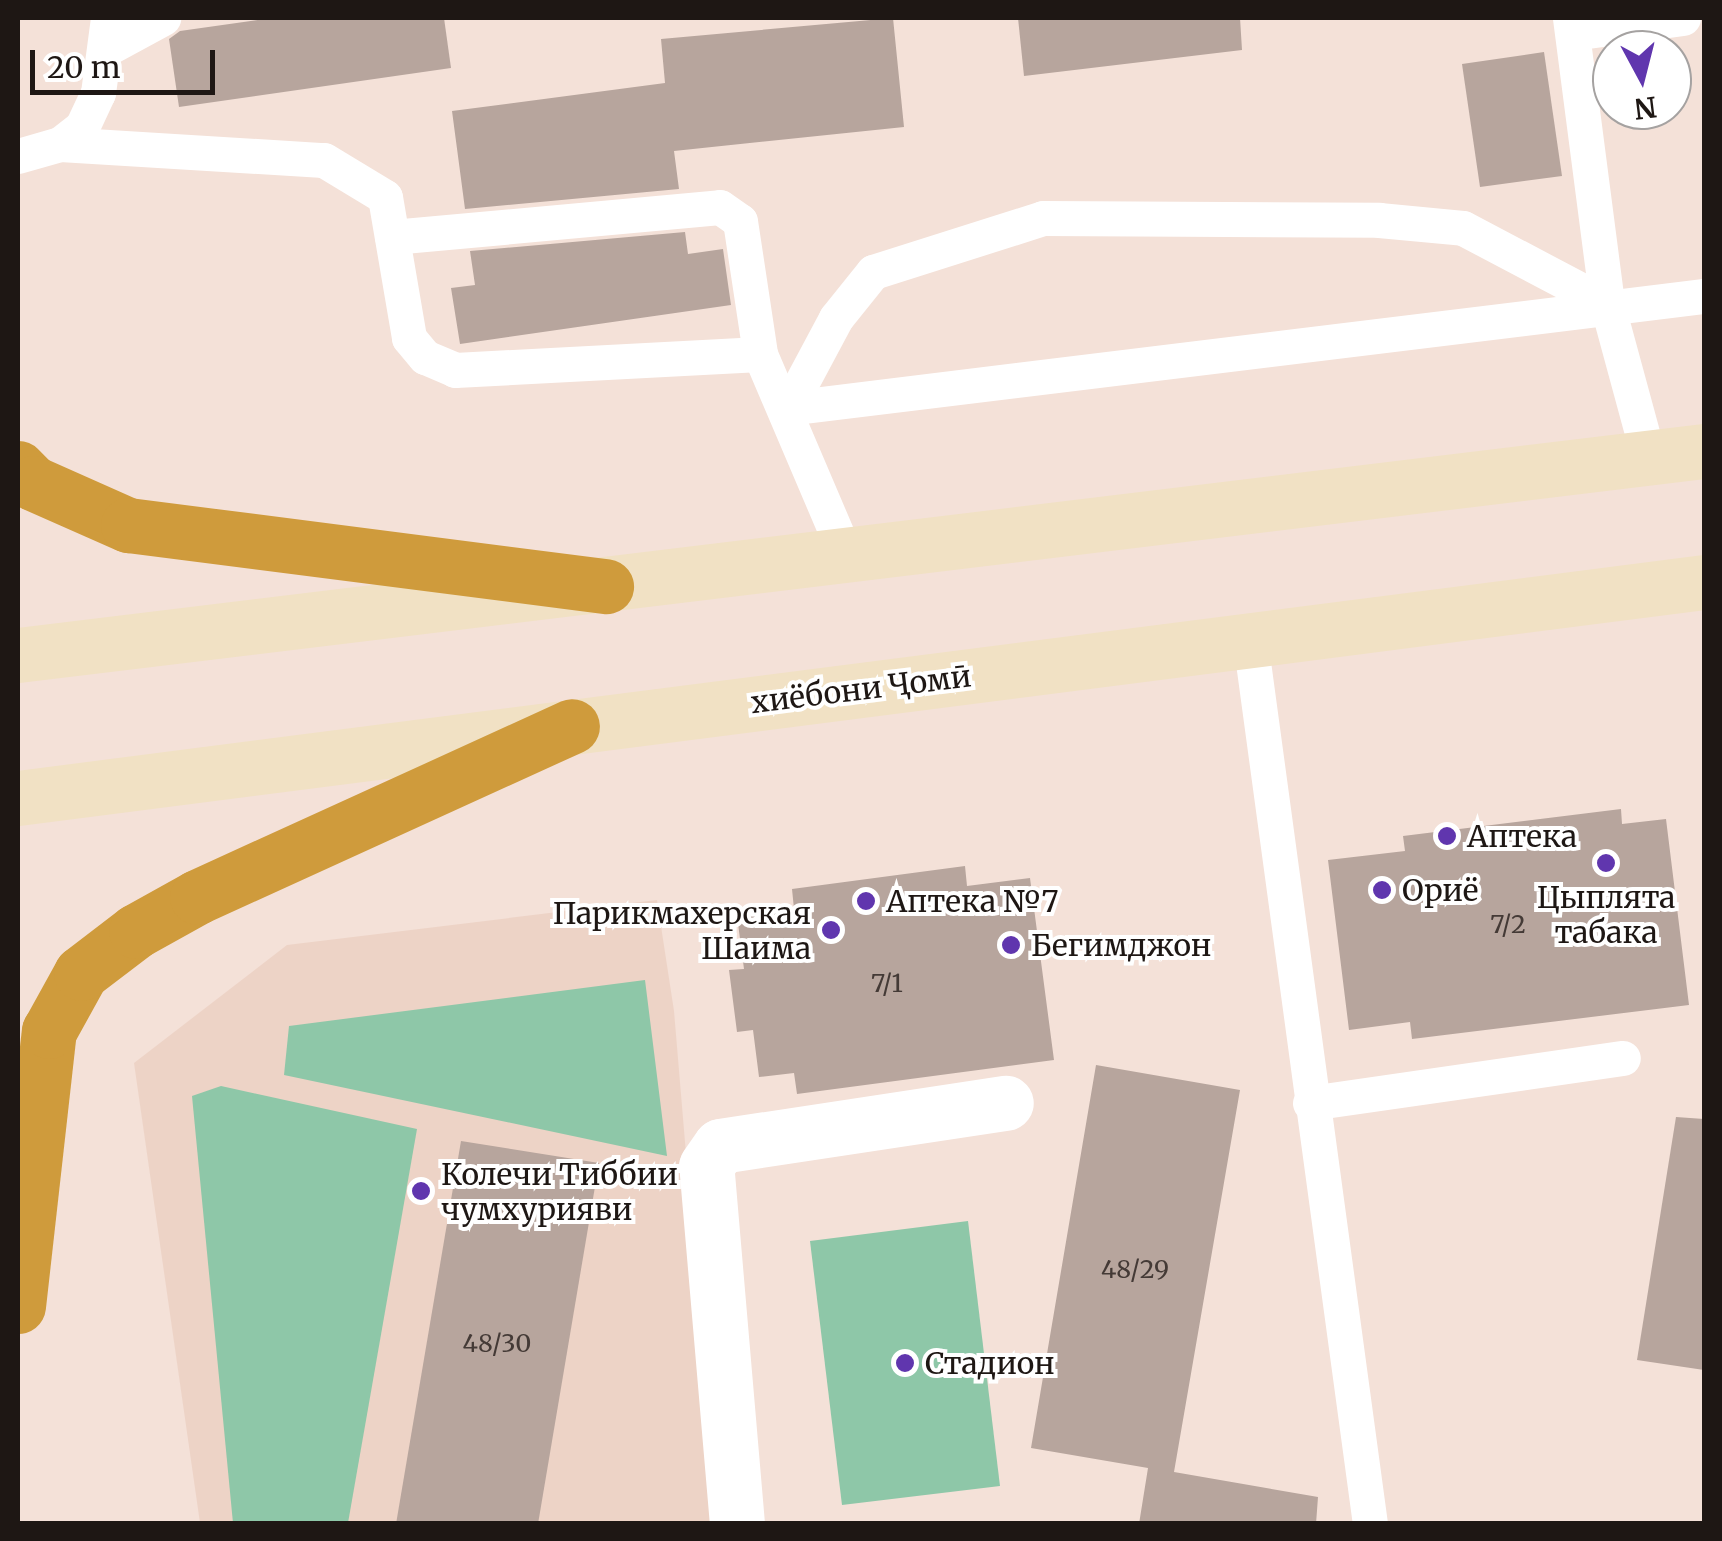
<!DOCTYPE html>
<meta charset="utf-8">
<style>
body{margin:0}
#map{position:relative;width:1722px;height:1541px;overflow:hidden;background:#f4e1d8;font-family:Merriweather,serif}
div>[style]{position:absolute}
.built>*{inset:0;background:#edd3c6}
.green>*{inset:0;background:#8ec7a8}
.building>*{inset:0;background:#b7a59d}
.lane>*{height:35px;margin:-17.5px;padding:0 17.5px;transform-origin:17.5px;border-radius:17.5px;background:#fff}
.street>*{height:55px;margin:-27.5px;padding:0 27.5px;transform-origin:27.5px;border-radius:27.5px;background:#fff}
.secondary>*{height:55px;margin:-27.5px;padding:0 27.5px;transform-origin:27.5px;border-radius:27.5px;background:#f1e1c4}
.highway>*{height:55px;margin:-27.5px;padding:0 27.5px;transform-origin:27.5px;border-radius:27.5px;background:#cf9b3c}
.dots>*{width:28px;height:28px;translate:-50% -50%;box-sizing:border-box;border:5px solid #fff;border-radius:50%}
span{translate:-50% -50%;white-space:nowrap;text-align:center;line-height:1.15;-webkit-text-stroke:8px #fff;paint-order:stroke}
.number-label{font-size:25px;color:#443a36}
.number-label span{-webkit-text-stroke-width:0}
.street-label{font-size:30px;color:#1e1714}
.poi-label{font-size:30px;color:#1e1714}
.left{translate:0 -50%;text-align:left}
.right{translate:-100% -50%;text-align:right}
.frame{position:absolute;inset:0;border:20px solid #1e1714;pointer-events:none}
.north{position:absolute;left:1592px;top:30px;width:100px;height:100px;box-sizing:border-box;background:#fff;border:2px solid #a5a2a1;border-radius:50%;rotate:173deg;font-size:28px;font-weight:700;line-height:40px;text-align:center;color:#1e1714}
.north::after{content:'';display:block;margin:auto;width:35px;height:45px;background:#6036ae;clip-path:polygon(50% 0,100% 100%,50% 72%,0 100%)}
.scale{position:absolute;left:30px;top:50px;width:185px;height:45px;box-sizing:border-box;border:5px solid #1e1714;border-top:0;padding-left:12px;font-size:30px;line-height:35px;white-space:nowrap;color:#1e1714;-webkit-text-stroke:8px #fff;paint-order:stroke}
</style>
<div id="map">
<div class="built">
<i style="clip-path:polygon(657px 900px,674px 1011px,717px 1523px,200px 1523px,134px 1063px,287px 945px)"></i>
</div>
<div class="green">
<i style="clip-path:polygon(645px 980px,667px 1156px,284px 1075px,289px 1026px)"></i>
<i style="clip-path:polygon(221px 1086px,417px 1129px,348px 1523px,233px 1523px,192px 1096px)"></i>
<i style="clip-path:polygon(968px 1221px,1000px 1486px,842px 1505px,810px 1241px)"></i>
</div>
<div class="building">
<i style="clip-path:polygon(272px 18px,444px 18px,451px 68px,179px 107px,169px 39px,180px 31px)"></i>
<i style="clip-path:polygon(893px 18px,904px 127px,674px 151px,679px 189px,465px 209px,452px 111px,665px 83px,661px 39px)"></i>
<i style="clip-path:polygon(1018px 18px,1240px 18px,1242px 50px,1024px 76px)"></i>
<i style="clip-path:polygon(1544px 52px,1562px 176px,1480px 187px,1462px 64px)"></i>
<i style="clip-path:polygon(685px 232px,688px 254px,723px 249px,731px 305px,460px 344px,451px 288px,475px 285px,470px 251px)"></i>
<i style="clip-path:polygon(1621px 809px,1622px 824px,1666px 819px,1689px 1005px,1412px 1039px,1410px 1022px,1349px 1030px,1328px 860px,1405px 851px,1403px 836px)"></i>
<i style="clip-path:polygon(965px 866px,967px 886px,1030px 878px,1054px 1060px,797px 1094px,794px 1073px,759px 1077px,753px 1030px,737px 1032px,729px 970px,744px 969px,737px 916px,794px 909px,792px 889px)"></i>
<i style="clip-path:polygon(1096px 1065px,1240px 1090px,1174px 1472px,1318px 1497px,1316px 1524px,1139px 1524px,1148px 1468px,1031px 1448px)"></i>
<i style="clip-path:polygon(1676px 1117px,1704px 1119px,1704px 1370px,1637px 1360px)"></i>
<i style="clip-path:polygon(461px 1141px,599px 1163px,538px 1524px,396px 1524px)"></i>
</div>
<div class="lane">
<i style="left:1570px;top:18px;width:288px;rotate:82.6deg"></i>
<i style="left:1607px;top:304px;width:161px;rotate:74.8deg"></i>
<i style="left:1573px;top:33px;width:111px;rotate:-7.8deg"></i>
<i style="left:108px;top:48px;width:63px;rotate:-28.6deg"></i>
<i style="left:60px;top:144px;width:264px;rotate:3.5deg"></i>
<i style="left:324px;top:160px;width:71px;rotate:31.2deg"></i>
<i style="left:385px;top:197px;width:143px;rotate:80.3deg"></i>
<i style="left:409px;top:338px;width:25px;rotate:50deg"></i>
<i style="left:425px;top:357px;width:33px;rotate:23deg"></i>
<i style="left:455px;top:370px;width:305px;rotate:-3deg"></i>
<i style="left:760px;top:354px;width:220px;rotate:66.9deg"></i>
<i style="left:18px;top:156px;width:44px;rotate:-15.9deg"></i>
<i style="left:60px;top:144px;width:28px;rotate:-38deg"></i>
<i style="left:82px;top:127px;width:38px;rotate:-65deg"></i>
<i style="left:98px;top:93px;width:76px;rotate:-82.4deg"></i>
<i style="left:392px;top:237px;width:329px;rotate:-5.2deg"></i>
<i style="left:720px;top:207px;width:24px;rotate:35deg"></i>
<i style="left:740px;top:221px;width:134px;rotate:81.4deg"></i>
<i style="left:788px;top:408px;width:923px;rotate:-6.97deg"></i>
<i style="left:788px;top:408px;width:102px;rotate:-61.9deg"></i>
<i style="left:836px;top:318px;width:59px;rotate:-51.2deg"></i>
<i style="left:873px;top:272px;width:178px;rotate:-17.6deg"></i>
<i style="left:1043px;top:218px;width:336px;rotate:0.3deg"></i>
<i style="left:1379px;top:220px;width:84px;rotate:5.4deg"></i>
<i style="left:1463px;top:228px;width:163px;rotate:27.8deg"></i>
<i style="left:1250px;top:640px;width:892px;rotate:82.27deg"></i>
<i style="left:1310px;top:1103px;width:316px;rotate:-8.2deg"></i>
</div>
<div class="street">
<i style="left:737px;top:1524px;width:359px;rotate:-94.9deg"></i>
<i style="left:706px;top:1166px;width:24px;rotate:-55deg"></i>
<i style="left:720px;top:1146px;width:289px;rotate:-8.6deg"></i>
</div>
<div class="secondary">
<i style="left:18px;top:655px;width:1698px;rotate:-6.9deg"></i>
<i style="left:18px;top:798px;width:1700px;rotate:-7.3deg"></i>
</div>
<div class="highway">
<i style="left:18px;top:468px;width:21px;rotate:45deg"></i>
<i style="left:33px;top:483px;width:104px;rotate:23.9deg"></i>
<i style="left:128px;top:525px;width:482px;rotate:7.3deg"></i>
<i style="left:18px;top:1306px;width:277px;rotate:-83.6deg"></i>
<i style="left:49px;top:1031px;width:66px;rotate:-61.1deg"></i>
<i style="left:81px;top:973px;width:69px;rotate:-37.4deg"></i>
<i style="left:136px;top:931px;width:70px;rotate:-29.1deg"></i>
<i style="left:197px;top:897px;width:412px;rotate:-24.5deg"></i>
</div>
<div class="dots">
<i style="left:1447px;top:836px;background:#6036ae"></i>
<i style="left:1606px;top:863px;background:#6036ae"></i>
<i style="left:1382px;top:890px;background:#6036ae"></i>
<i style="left:866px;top:901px;background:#6036ae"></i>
<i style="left:831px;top:930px;background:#6036ae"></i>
<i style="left:1011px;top:945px;background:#6036ae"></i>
<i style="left:421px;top:1191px;background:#6036ae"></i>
<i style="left:905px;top:1363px;background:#6036ae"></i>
</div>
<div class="number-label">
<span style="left:1508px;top:924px">7/2</span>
<span style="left:887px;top:983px">7/1</span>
<span style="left:1135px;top:1269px">48/29</span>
<span style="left:497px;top:1343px">48/30</span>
</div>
<div class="street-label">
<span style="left:861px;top:689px;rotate:-7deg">хиёбони Ҷомӣ</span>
</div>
<div class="poi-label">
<span class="left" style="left:1467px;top:836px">Аптека</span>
<span class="left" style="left:1402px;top:890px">Ориё</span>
<span style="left:1606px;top:914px">Цыплята<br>табака</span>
<span class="left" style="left:886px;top:901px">Аптека №7</span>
<span class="right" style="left:811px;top:930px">Парикмахерская<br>Шаима</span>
<span class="left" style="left:1031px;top:945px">Бегимджон</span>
<span class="left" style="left:441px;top:1191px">Колечи Тиббии<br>чумхурияви</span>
<span class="left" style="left:925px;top:1363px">Стадион</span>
</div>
<div class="frame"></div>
<div class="north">N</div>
<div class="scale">20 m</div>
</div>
